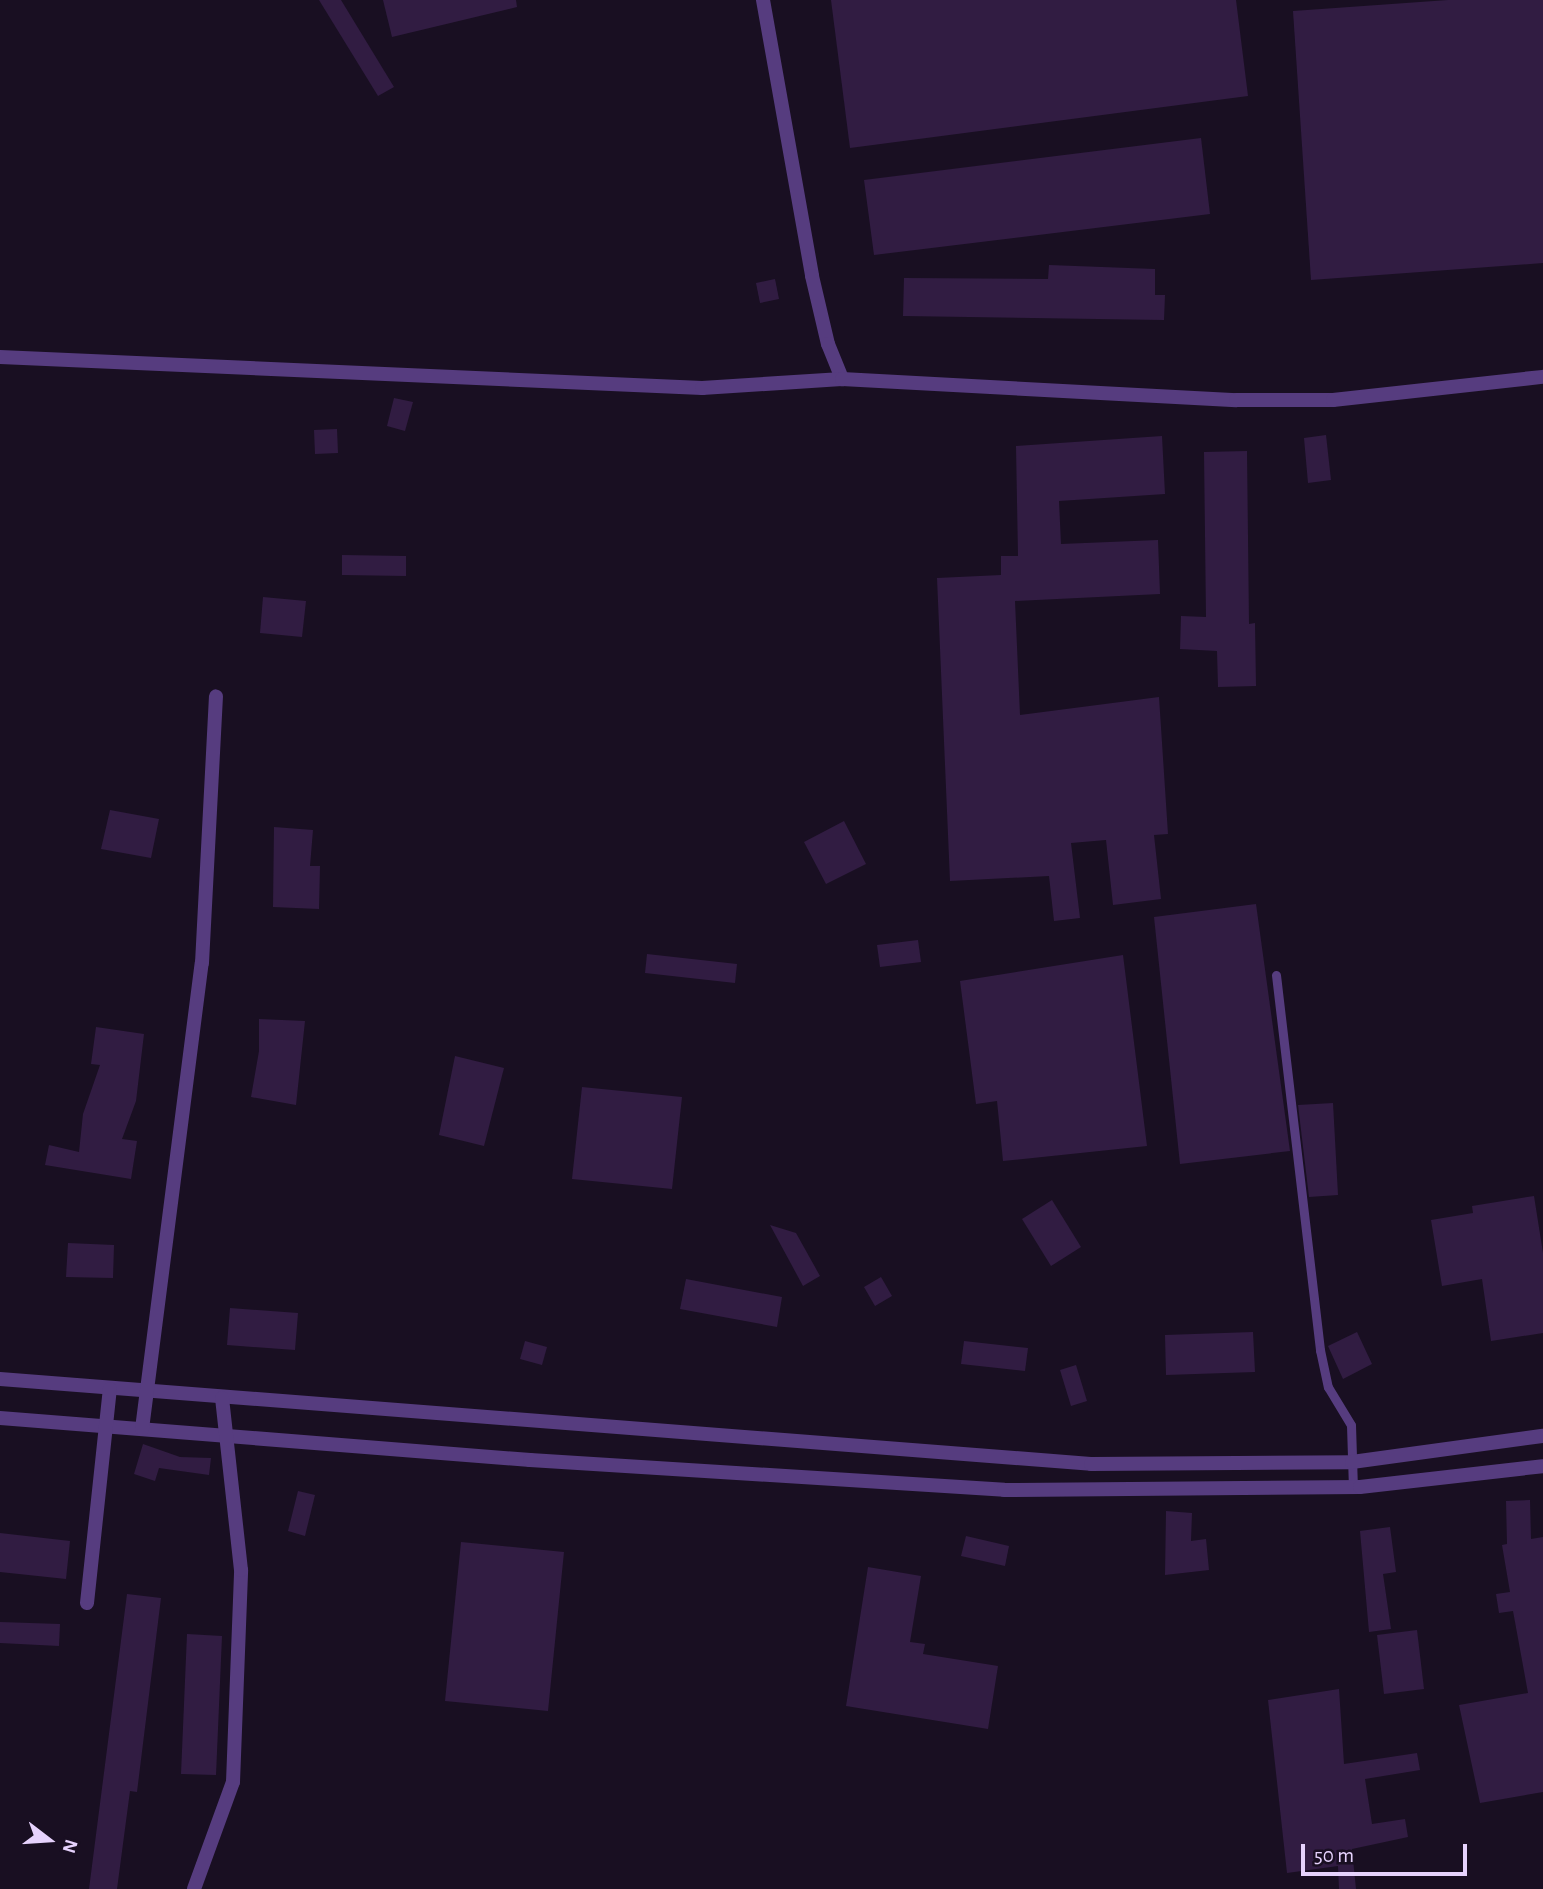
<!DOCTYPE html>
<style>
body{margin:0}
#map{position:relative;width:1543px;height:1889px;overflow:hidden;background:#190f22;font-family:"Alegreya Sans",sans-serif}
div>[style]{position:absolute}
.building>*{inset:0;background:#311c42}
.lane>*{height:9px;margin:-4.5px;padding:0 4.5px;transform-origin:4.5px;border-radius:4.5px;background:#563c7f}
.street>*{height:14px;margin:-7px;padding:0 7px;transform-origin:7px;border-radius:7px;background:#563c7f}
span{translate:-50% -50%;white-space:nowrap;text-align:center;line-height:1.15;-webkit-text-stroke:6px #190f22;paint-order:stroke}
.north{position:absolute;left:14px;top:1805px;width:70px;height:70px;-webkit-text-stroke:5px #190f22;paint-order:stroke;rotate:107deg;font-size:19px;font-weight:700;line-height:28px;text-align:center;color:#e6d2fd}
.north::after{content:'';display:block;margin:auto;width:24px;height:32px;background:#e6d2fd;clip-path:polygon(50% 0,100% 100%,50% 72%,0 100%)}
.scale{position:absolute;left:1301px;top:1844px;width:166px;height:32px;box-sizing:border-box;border:4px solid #e6d2fd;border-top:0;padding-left:9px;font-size:21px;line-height:24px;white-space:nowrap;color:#e6d2fd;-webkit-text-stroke:5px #190f22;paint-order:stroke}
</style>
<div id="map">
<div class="building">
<i style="clip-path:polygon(319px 0,341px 0,394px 87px,378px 96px)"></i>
<i style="clip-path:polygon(383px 0,516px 0,517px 7px,392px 37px)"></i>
<i style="clip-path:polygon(831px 0,1236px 0,1248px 96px,850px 148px)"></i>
<i style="clip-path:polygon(1448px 0,1543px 0,1543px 263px,1311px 280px,1293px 11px)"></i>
<i style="clip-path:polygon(1201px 138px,1210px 214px,874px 255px,864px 180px)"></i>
<i style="clip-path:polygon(1049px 265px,1155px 269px,1155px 295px,1165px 295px,1164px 320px,903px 316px,904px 278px,1048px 279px)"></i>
<i style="clip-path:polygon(775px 279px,779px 299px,760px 303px,756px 283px)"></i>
<i style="clip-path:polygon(394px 398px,413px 402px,405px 431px,387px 426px)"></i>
<i style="clip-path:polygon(337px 429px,338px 453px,315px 454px,314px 430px)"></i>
<i style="clip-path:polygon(1326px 435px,1331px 480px,1308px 483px,1304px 438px)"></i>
<i style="clip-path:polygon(1162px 436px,1165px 494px,1059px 501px,1061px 544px,1158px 540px,1160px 594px,1015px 601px,1020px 715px,1159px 697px,1168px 834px,1154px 835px,1161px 899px,1113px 905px,1106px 840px,1071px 843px,1080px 918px,1054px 921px,1049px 876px,950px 881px,937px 578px,1001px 575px,1001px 556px,1018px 556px,1016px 446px)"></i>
<i style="clip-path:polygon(1247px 451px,1249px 624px,1255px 623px,1256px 686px,1218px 687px,1217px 651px,1180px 649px,1181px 616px,1206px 617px,1204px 452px)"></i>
<i style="clip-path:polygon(342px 555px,406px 556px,406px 576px,342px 575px)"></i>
<i style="clip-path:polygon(263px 597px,306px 601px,302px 637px,260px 633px)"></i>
<i style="clip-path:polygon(110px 810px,159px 819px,151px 858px,101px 849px)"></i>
<i style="clip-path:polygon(844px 821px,866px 864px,826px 884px,804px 842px)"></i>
<i style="clip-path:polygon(274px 827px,313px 830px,310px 866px,320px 866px,319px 909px,273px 907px)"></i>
<i style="clip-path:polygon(1256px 904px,1290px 1151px,1180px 1164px,1154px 917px)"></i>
<i style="clip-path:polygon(918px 940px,921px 962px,880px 967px,877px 945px)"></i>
<i style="clip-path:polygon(647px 954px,737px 964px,735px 983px,645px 973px)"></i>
<i style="clip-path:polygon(1123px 955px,1147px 1146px,1003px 1161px,997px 1101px,976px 1104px,960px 981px)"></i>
<i style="clip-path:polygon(259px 1019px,305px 1021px,296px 1105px,251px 1097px,259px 1051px)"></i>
<i style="clip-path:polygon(96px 1027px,144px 1034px,136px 1101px,122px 1139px,137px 1141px,131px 1179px,45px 1165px,49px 1145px,79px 1152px,83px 1114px,100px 1065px,91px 1064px)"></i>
<i style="clip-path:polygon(455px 1056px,504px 1068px,484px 1146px,439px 1135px)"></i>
<i style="clip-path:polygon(582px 1087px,682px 1097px,672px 1189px,572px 1179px)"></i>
<i style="clip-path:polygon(1333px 1103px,1338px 1195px,1309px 1197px,1298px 1105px)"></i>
<i style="clip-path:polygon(1534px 1196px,1543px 1253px,1543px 1333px,1491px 1341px,1482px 1279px,1442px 1286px,1431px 1220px,1473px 1213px,1472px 1206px)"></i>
<i style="clip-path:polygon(1052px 1200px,1081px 1247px,1051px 1266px,1022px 1219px)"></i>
<i style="clip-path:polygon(770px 1225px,796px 1233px,820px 1276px,803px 1286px)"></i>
<i style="clip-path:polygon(68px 1243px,114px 1245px,113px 1278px,66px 1277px)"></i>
<i style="clip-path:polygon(881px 1277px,892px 1296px,875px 1306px,864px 1287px)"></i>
<i style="clip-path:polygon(686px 1279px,782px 1297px,777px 1327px,680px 1309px)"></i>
<i style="clip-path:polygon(230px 1308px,298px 1313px,295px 1350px,227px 1345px)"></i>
<i style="clip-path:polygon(1253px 1332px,1255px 1372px,1166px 1375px,1165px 1335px)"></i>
<i style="clip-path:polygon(1357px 1332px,1372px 1364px,1343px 1379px,1328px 1346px)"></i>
<i style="clip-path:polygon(525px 1341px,547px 1347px,542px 1365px,520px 1359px)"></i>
<i style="clip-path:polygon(964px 1341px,1028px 1348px,1025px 1371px,961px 1364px)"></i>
<i style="clip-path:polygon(1076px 1365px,1087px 1401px,1071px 1406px,1060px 1370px)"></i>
<i style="clip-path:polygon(143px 1444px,180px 1457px,211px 1458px,209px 1475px,159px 1468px,155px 1481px,134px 1474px)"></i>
<i style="clip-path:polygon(298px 1491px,315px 1495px,305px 1536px,288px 1531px)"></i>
<i style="clip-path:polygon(1530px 1500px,1531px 1539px,1543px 1537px,1543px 1792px,1480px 1803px,1459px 1705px,1528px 1693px,1513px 1611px,1499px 1613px,1496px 1594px,1510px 1592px,1502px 1545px,1507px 1544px,1506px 1501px)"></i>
<i style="clip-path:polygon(1166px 1511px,1192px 1513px,1191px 1541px,1206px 1539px,1209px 1570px,1165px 1575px)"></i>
<i style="clip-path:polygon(1390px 1527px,1396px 1572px,1383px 1574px,1391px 1629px,1369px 1632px,1360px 1531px)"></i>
<i style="clip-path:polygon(0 1533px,70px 1541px,66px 1579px,0 1572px)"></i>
<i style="clip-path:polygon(966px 1536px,1009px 1546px,1005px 1566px,961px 1556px)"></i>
<i style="clip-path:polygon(461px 1542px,564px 1552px,548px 1711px,445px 1701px)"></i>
<i style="clip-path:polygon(868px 1567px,921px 1576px,910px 1642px,925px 1644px,923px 1654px,998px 1666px,988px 1729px,846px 1706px)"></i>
<i style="clip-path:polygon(127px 1594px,161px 1598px,137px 1792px,130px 1791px,117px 1889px,89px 1889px)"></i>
<i style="clip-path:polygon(0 1622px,60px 1624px,59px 1646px,0 1643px)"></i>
<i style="clip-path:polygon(1417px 1630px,1424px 1689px,1384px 1694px,1377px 1635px)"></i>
<i style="clip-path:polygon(187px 1634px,222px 1636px,216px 1775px,181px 1774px)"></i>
<i style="clip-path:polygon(1339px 1689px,1344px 1764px,1417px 1753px,1420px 1770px,1365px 1779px,1372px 1824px,1405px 1819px,1408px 1837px,1352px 1849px,1356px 1889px,1339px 1889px,1338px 1866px,1287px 1873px,1268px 1700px)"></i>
</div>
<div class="lane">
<i style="left:1276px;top:975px;width:378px;rotate:83.3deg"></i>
<i style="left:1320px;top:1350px;width:38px;rotate:78deg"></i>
<i style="left:1328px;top:1387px;width:44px;rotate:58.8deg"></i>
<i style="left:1351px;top:1425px;width:62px;rotate:88.2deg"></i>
</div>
<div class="street">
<i style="left:763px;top:0;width:280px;rotate:79.9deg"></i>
<i style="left:812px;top:276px;width:70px;rotate:76.8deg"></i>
<i style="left:828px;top:344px;width:38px;rotate:68deg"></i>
<i style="left:0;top:357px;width:703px;rotate:2.53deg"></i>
<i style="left:702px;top:388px;width:140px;rotate:-3.7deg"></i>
<i style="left:842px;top:379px;width:395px;rotate:3.1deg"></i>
<i style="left:1236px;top:400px;width:97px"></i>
<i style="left:1333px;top:400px;width:211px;rotate:-6.3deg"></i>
<i style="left:0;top:1379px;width:1094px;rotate:4.45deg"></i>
<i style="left:1091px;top:1464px;width:261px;rotate:-0.4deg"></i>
<i style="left:1352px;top:1462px;width:193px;rotate:-7.8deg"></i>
<i style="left:0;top:1418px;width:532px;rotate:4.53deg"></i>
<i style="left:530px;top:1460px;width:475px;rotate:3.6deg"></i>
<i style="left:1004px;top:1490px;width:356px;rotate:-0.5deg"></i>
<i style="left:1360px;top:1487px;width:184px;rotate:-6.5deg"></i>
<i style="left:142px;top:1429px;width:470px;rotate:-82.7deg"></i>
<i style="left:202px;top:963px;width:267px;rotate:-87deg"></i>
<i style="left:87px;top:1603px;width:215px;rotate:-83.9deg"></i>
<i style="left:194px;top:1889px;width:114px;rotate:-70deg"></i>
<i style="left:233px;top:1782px;width:212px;rotate:-87.8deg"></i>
<i style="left:241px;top:1570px;width:173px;rotate:-96.3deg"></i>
</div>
<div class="north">N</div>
<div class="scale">50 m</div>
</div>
